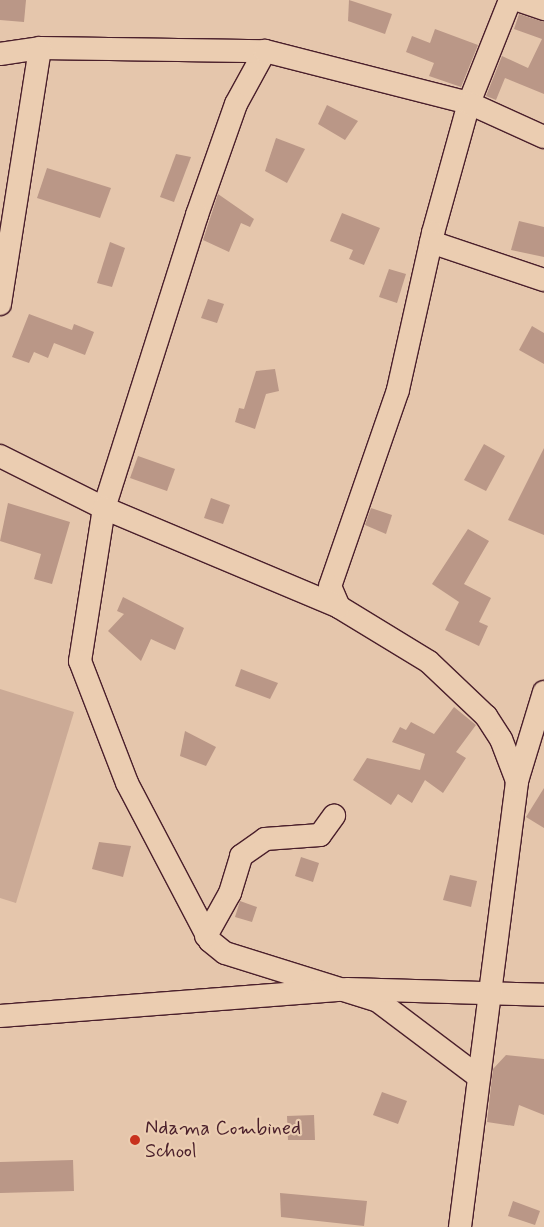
<!DOCTYPE html>
<style>
body{margin:0}
#map{position:relative;width:544px;height:1227px;overflow:hidden;background:#e5c6ac;font-family:Mynerve,sans-serif}
div>[style]{position:absolute}
.green>*{inset:0;background:#cbaa96}
.building>*{inset:0;background:#ba9787}
.roads{filter:drop-shadow(1px 0 #4a1f2b) drop-shadow(-1px 0 #4a1f2b) drop-shadow(0 1px #4a1f2b) drop-shadow(0 -1px #4a1f2b)}
.minor>*{height:22px;margin:-11px;padding:0 11px;transform-origin:11px;border-radius:11px;background:#ebcdb1}
.dots>*{width:14px;height:14px;translate:-50% -50%;box-sizing:border-box;border:2px solid #ebcdb1;border-radius:50%}
span{translate:-50% -50%;white-space:nowrap;text-align:center;line-height:1.15;-webkit-text-stroke:4.5px #ebcdb1;paint-order:stroke}
.poi-label{font-size:20px;color:#4a1f2b}
.left{translate:0 -50%;text-align:left}
</style>
<div id="map">
<div class="green">
<i style="clip-path:polygon(0 689px,74px 712px,16px 903px,0 898px)"></i>
</div>
<div class="building">
<i style="clip-path:polygon(0 0,26px 0,24px 22px,0 20px)"></i>
<i style="clip-path:polygon(349px 0,392px 14px,385px 34px,348px 21px)"></i>
<i style="clip-path:polygon(519px 14px,544px 22px,544px 94px,505px 78px,496px 100px,486px 96px,502px 56px,528px 68px,542px 39px,514px 29px)"></i>
<i style="clip-path:polygon(435px 29px,478px 45px,461px 87px,429px 76px,434px 63px,406px 52px,412px 36px,430px 43px)"></i>
<i style="clip-path:polygon(327px 105px,358px 121px,345px 140px,318px 124px)"></i>
<i style="clip-path:polygon(276px 138px,305px 149px,287px 183px,265px 171px)"></i>
<i style="clip-path:polygon(176px 154px,191px 157px,174px 202px,160px 197px)"></i>
<i style="clip-path:polygon(47px 168px,111px 188px,100px 218px,37px 198px)"></i>
<i style="clip-path:polygon(218px 194px,254px 219px,250px 227px,241px 223px,229px 252px,203px 240px)"></i>
<i style="clip-path:polygon(342px 213px,380px 228px,364px 265px,349px 259px,353px 250px,330px 241px)"></i>
<i style="clip-path:polygon(519px 221px,544px 227px,544px 257px,511px 250px)"></i>
<i style="clip-path:polygon(110px 242px,125px 248px,112px 287px,97px 283px)"></i>
<i style="clip-path:polygon(389px 269px,406px 274px,397px 303px,379px 297px)"></i>
<i style="clip-path:polygon(208px 299px,224px 304px,217px 323px,201px 318px)"></i>
<i style="clip-path:polygon(29px 314px,72px 330px,74px 324px,94px 332px,85px 355px,54px 343px,48px 358px,34px 352px,29px 363px,12px 357px)"></i>
<i style="clip-path:polygon(532px 326px,544px 333px,544px 364px,519px 350px)"></i>
<i style="clip-path:polygon(275px 369px,279px 391px,266px 394px,255px 429px,235px 422px,239px 408px,244px 409px,256px 371px)"></i>
<i style="clip-path:polygon(484px 444px,505px 456px,486px 491px,464px 480px)"></i>
<i style="clip-path:polygon(544px 448px,544px 535px,508px 520px)"></i>
<i style="clip-path:polygon(138px 456px,175px 469px,167px 491px,130px 478px)"></i>
<i style="clip-path:polygon(211px 498px,230px 505px,223px 524px,204px 518px)"></i>
<i style="clip-path:polygon(8px 503px,70px 522px,52px 584px,34px 579px,41px 554px,0 541px)"></i>
<i style="clip-path:polygon(371px 508px,392px 515px,386px 534px,365px 525px)"></i>
<i style="clip-path:polygon(468px 529px,489px 541px,464px 584px,491px 598px,479px 622px,488px 626px,479px 646px,445px 630px,459px 602px,432px 584px)"></i>
<i style="clip-path:polygon(123px 597px,184px 628px,175px 650px,151px 639px,141px 661px,108px 631px,124px 614px,117px 611px)"></i>
<i style="clip-path:polygon(241px 669px,278px 683px,270px 699px,235px 686px)"></i>
<i style="clip-path:polygon(454px 707px,476px 725px,456px 752px,466px 758px,443px 793px,425px 780px,412px 803px,398px 794px,391px 805px,353px 780px,367px 758px,420px 770px,425px 754px,392px 742px,400px 727px,406px 730px,411px 722px,434px 734px)"></i>
<i style="clip-path:polygon(185px 731px,216px 747px,206px 766px,180px 756px)"></i>
<i style="clip-path:polygon(544px 788px,544px 828px,526px 817px)"></i>
<i style="clip-path:polygon(99px 842px,131px 846px,123px 877px,92px 869px)"></i>
<i style="clip-path:polygon(301px 857px,319px 863px,313px 882px,295px 876px)"></i>
<i style="clip-path:polygon(450px 875px,477px 881px,471px 907px,443px 900px)"></i>
<i style="clip-path:polygon(240px 901px,257px 907px,252px 922px,235px 917px)"></i>
<i style="clip-path:polygon(506px 1055px,544px 1059px,544px 1115px,519px 1105px,514px 1126px,487px 1122px,493px 1069px)"></i>
<i style="clip-path:polygon(382px 1092px,407px 1101px,398px 1124px,373px 1115px)"></i>
<i style="clip-path:polygon(314px 1115px,315px 1140px,288px 1140px,287px 1116px)"></i>
<i style="clip-path:polygon(73px 1160px,74px 1191px,0 1193px,0 1162px)"></i>
<i style="clip-path:polygon(280px 1193px,367px 1201px,364px 1226px,281px 1217px)"></i>
<i style="clip-path:polygon(513px 1201px,540px 1211px,535px 1225px,508px 1216px)"></i>
</div>
<div class="roads">
<div class="minor">
<i style="left:510px;top:0;width:111px;rotate:111.7deg"></i>
<i style="left:469px;top:103px;width:135px;rotate:105.5deg"></i>
<i style="left:433px;top:233px;width:161px;rotate:102.6deg"></i>
<i style="left:398px;top:390px;width:207px;rotate:109.1deg"></i>
<i style="left:330px;top:586px;width:23px;rotate:67deg"></i>
<i style="left:339px;top:607px;width:105px;rotate:31.4deg"></i>
<i style="left:429px;top:662px;width:79px;rotate:43.5deg"></i>
<i style="left:486px;top:716px;width:27px;rotate:57deg"></i>
<i style="left:501px;top:739px;width:45px;rotate:69.1deg"></i>
<i style="left:518px;top:0;width:28px;rotate:19deg"></i>
<i style="left:265px;top:51px;width:60px;rotate:118.7deg"></i>
<i style="left:236px;top:104px;width:118px;rotate:109.4deg"></i>
<i style="left:197px;top:215px;width:307px;rotate:107.6deg"></i>
<i style="left:104px;top:508px;width:155px;rotate:98.9deg"></i>
<i style="left:80px;top:661px;width:131px;rotate:68.9deg"></i>
<i style="left:127px;top:783px;width:178px;rotate:62.3deg"></i>
<i style="left:210px;top:941px;width:19px;rotate:39deg"></i>
<i style="left:225px;top:953px;width:160px;rotate:17.4deg"></i>
<i style="left:378px;top:1001px;width:126px;rotate:37deg"></i>
<i style="left:0;top:54px;width:40px;rotate:-8.5deg"></i>
<i style="left:40px;top:48px;width:225px;rotate:0.8deg"></i>
<i style="left:265px;top:51px;width:211px;rotate:14.3deg"></i>
<i style="left:469px;top:103px;width:82px;rotate:24.4deg"></i>
<i style="left:431px;top:242px;width:119px;rotate:18.6deg"></i>
<i style="left:0;top:304px;width:259px;rotate:-81.1deg"></i>
<i style="left:0;top:456px;width:116px;rotate:26.6deg"></i>
<i style="left:104px;top:508px;width:255px;rotate:22.8deg"></i>
<i style="left:206px;top:936px;width:49px;rotate:-60.8deg"></i>
<i style="left:230px;top:893px;width:39px;rotate:-73deg"></i>
<i style="left:241px;top:856px;width:29px;rotate:-35deg"></i>
<i style="left:265px;top:839px;width:55px;rotate:-4.2deg"></i>
<i style="left:320px;top:835px;width:24px;rotate:-54deg"></i>
<i style="left:0;top:1016px;width:348px;rotate:-4.4deg"></i>
<i style="left:347px;top:989px;width:197px;rotate:1.7deg"></i>
<i style="left:460px;top:1227px;width:450px;rotate:-82.7deg"></i>
<i style="left:517px;top:781px;width:93px;rotate:-73.1deg"></i>
</div>
</div>
<div class="dots">
<i style="left:135px;top:1140px;background:#c8321e"></i>
</div>
<div class="poi-label">
<span class="left" style="left:145px;top:1140px">Ndama Combined<br>School</span>
</div>
</div>
